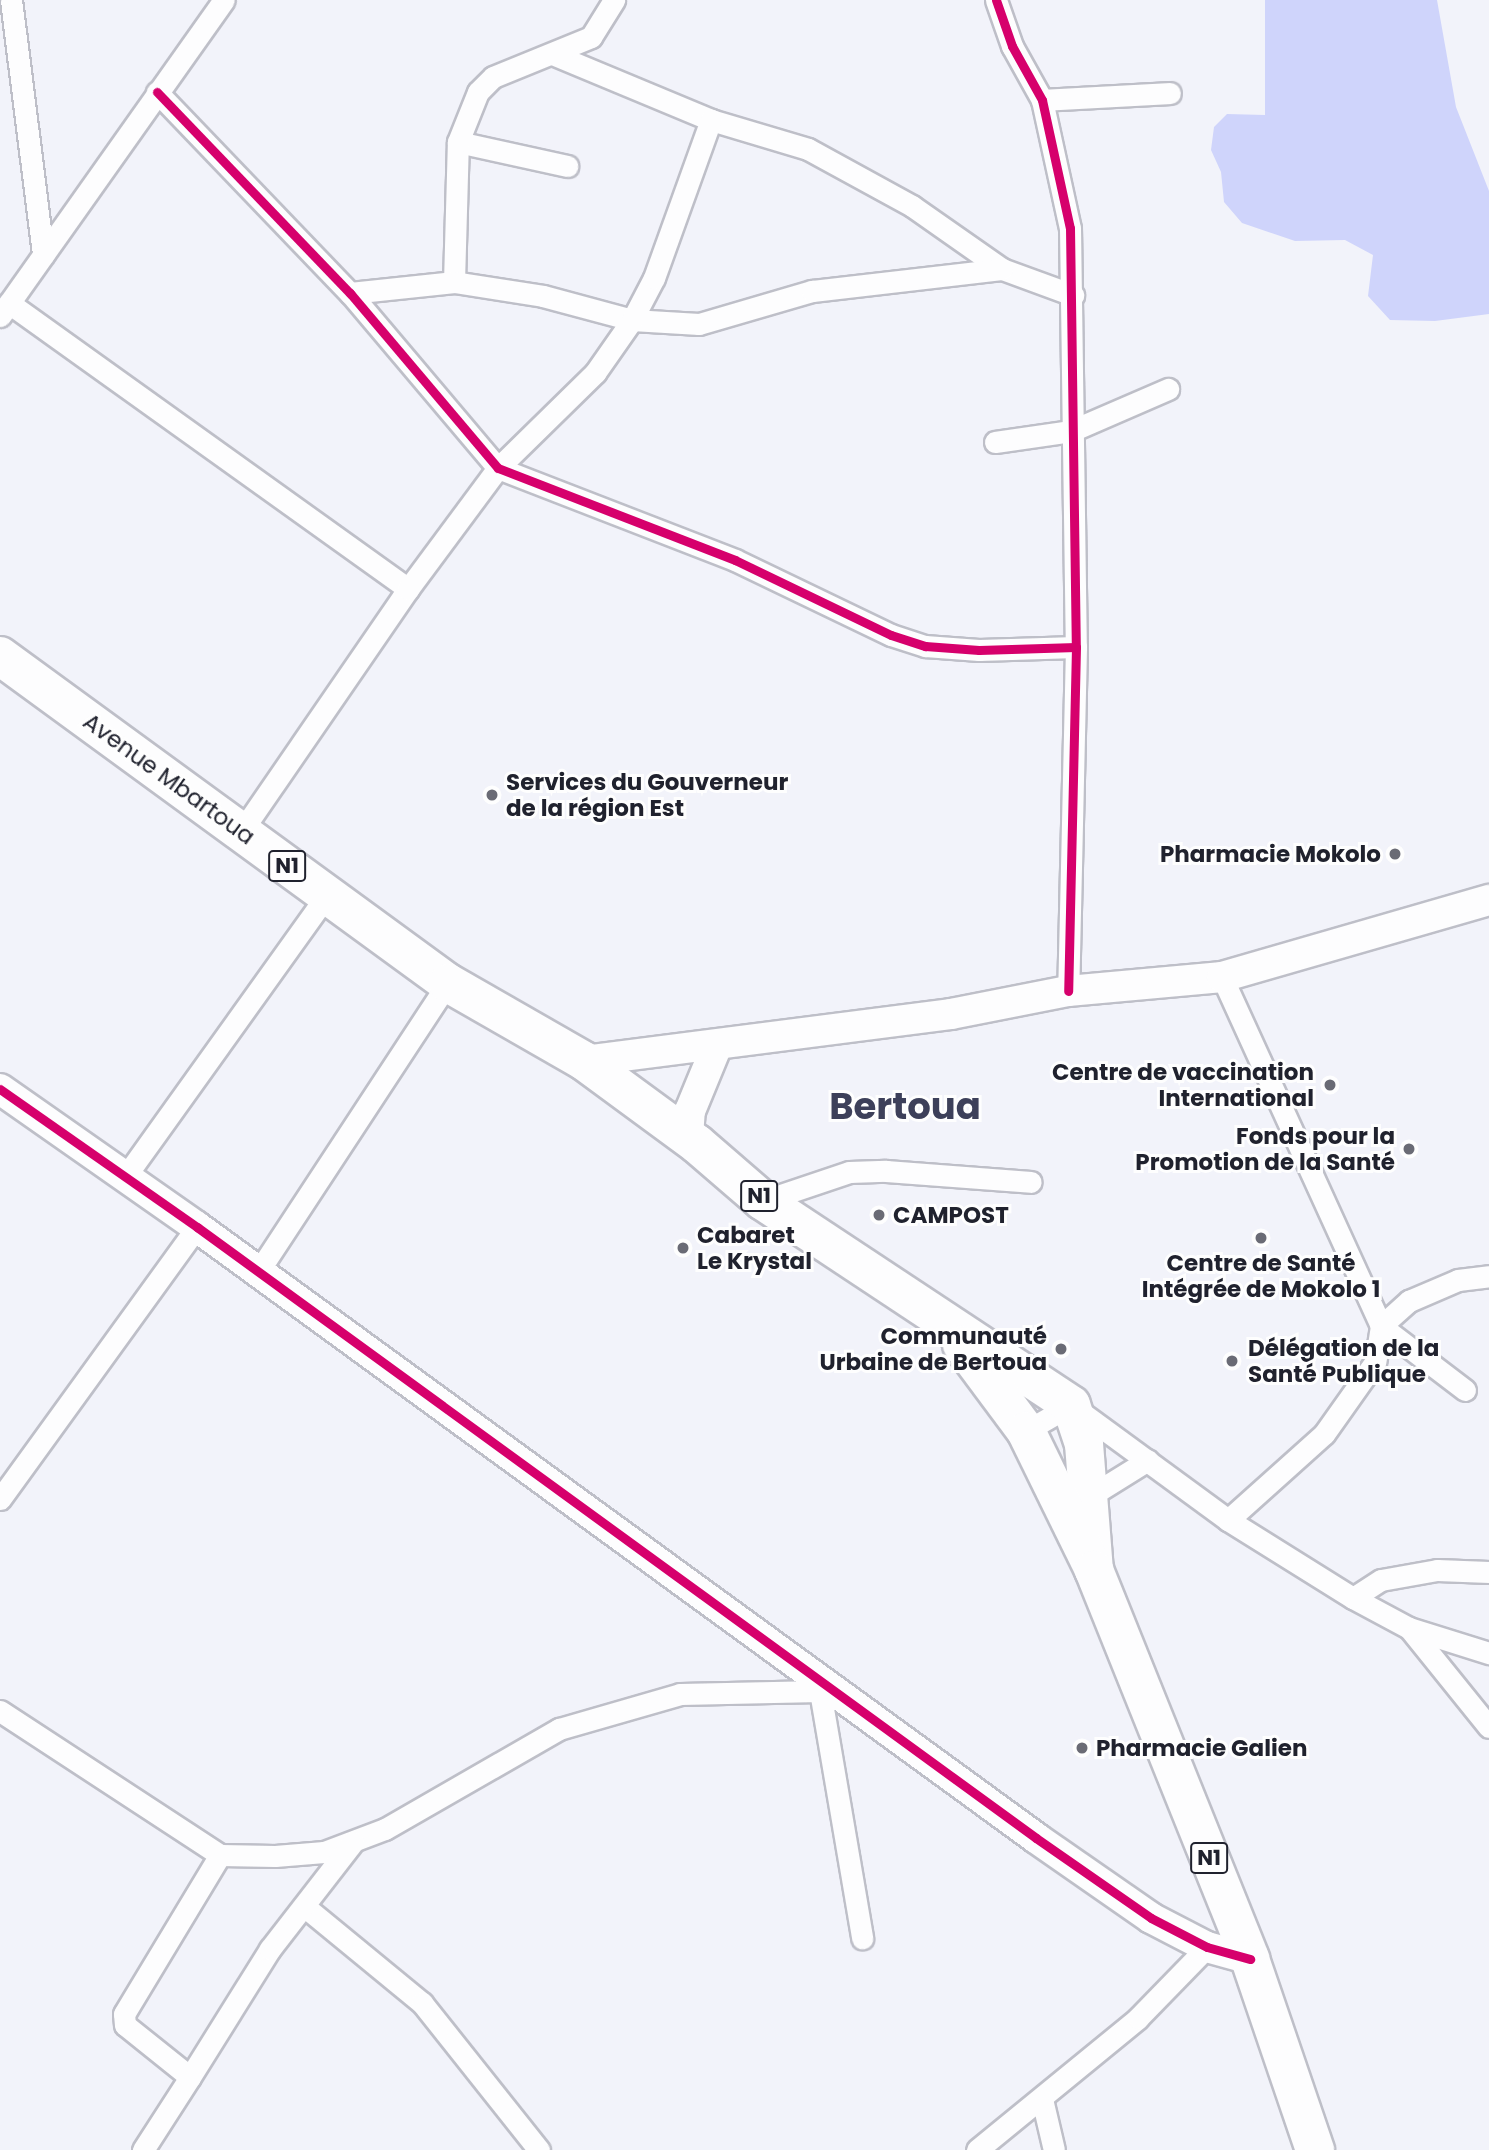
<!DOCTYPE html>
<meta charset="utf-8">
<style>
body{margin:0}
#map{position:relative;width:1489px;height:2150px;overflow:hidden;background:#f2f3fa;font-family:Poppins,sans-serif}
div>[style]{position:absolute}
.water>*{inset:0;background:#cfd4fb}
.roads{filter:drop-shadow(2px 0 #bebfc8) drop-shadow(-2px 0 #bebfc8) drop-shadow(0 2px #bebfc8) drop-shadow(0 -2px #bebfc8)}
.street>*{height:21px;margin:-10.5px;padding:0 10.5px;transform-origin:10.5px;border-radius:10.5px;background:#fdfdfe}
.secondary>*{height:30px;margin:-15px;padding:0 15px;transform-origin:15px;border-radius:15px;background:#fdfdfe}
.highway>*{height:38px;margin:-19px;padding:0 19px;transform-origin:19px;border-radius:19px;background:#fdfdfe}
.cycleway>*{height:9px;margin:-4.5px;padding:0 4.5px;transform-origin:4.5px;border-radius:4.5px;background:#d6006c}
.dots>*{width:19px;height:19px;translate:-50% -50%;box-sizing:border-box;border:4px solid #fefefe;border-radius:50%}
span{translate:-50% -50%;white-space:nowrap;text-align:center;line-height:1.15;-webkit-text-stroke:6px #fefefe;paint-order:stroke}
.shield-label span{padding:2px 5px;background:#fefefe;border:2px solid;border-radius:5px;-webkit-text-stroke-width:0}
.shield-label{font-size:21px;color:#20222e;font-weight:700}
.street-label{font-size:23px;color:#20222e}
.poi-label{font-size:23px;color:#20222e;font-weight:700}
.left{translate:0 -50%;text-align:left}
.right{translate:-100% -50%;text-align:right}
.town-label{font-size:37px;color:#3d405a;font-weight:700}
</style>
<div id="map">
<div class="water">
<i style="clip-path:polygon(1265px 0,1437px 0,1456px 107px,1489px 191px,1489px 314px,1435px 321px,1390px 320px,1368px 296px,1373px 255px,1345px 240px,1295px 241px,1242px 223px,1224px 202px,1221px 172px,1211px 150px,1214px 127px,1227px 114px,1265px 115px)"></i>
</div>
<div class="roads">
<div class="street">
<i style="left:11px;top:0;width:257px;rotate:82.8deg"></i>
<i style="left:996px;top:0;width:49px;rotate:70.8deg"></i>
<i style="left:1012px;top:46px;width:62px;rotate:60.9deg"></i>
<i style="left:1042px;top:100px;width:131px;rotate:77.7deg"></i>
<i style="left:1070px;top:228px;width:419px;rotate:89.2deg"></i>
<i style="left:1076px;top:647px;width:344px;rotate:91.3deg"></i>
<i style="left:555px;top:55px;width:169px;rotate:22.6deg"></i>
<i style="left:711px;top:120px;width:101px;rotate:16.6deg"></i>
<i style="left:808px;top:149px;width:119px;rotate:28.7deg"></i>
<i style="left:912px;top:206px;width:110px;rotate:35deg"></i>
<i style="left:1002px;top:269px;width:76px;rotate:20.1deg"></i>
<i style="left:157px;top:92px;width:279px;rotate:46.2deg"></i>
<i style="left:350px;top:293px;width:229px;rotate:49.8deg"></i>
<i style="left:498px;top:468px;width:254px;rotate:21.2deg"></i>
<i style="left:735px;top:560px;width:173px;rotate:25.7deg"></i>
<i style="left:891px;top:635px;width:36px;rotate:18deg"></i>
<i style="left:925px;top:646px;width:54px;rotate:4.2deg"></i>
<i style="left:979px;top:650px;width:97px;rotate:-1.8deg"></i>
<i style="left:1042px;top:100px;width:128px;rotate:-3.1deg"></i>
<i style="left:458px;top:142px;width:112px;rotate:12.4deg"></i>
<i style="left:454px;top:282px;width:140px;rotate:-88.4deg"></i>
<i style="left:458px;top:142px;width:54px;rotate:-68.2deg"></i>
<i style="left:478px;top:92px;width:21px;rotate:-45deg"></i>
<i style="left:493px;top:77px;width:106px;rotate:-22.2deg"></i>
<i style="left:591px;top:37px;width:44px;rotate:-58.1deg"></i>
<i style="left:350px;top:293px;width:105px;rotate:-6deg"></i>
<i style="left:454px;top:282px;width:90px;rotate:8.9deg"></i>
<i style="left:543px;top:296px;width:92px;rotate:15.1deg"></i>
<i style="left:632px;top:320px;width:67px;rotate:3.4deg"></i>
<i style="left:699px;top:324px;width:118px;rotate:-16.3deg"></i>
<i style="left:812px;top:291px;width:191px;rotate:-6.6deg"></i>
<i style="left:9px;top:303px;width:491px;rotate:35.6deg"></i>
<i style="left:0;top:316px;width:387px;rotate:-54.7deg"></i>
<i style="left:995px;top:442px;width:77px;rotate:-8.2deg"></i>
<i style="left:1071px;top:431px;width:106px;rotate:-23.4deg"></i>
<i style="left:241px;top:832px;width:295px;rotate:-55.5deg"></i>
<i style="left:408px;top:589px;width:151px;rotate:-53.4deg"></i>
<i style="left:498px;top:468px;width:136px;rotate:-44.4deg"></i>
<i style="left:595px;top:373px;width:65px;rotate:-55.1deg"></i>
<i style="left:632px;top:320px;width:47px;rotate:-62.4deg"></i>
<i style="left:654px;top:278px;width:168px;rotate:-70.2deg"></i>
<i style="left:1222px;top:977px;width:384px;rotate:65.5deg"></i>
<i style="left:1381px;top:1326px;width:36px;rotate:99deg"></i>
<i style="left:1375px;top:1362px;width:88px;rotate:125.3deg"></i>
<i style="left:1324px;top:1434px;width:129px;rotate:138.1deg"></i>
<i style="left:125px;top:1177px;width:347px;rotate:-54.4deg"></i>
<i style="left:763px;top:1201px;width:91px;rotate:-18.6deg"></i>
<i style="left:849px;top:1172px;width:37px;rotate:-2deg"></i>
<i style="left:886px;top:1171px;width:145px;rotate:4.3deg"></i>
<i style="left:258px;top:1272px;width:346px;rotate:-56.7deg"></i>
<i style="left:1465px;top:1390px;width:106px;rotate:-142.7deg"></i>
<i style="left:1381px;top:1326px;width:38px;rotate:-42deg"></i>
<i style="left:1409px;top:1301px;width:53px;rotate:-23.2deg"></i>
<i style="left:1458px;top:1280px;width:31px;rotate:-7deg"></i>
<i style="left:1026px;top:1431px;width:52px;rotate:-30deg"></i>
<i style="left:1071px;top:1405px;width:195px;rotate:36.2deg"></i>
<i style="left:1228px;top:1520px;width:147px;rotate:32deg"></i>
<i style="left:1353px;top:1598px;width:64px;rotate:28.2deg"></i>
<i style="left:1409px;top:1628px;width:84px;rotate:17.4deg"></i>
<i style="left:1081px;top:1497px;width:9px;rotate:-6deg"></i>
<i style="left:1090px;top:1496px;width:68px;rotate:-31.8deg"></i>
<i style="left:0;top:1499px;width:336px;rotate:-54.1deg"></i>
<i style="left:1353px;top:1598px;width:33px;rotate:-33deg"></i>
<i style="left:1381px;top:1580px;width:57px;rotate:-10.1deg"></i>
<i style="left:1437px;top:1570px;width:52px;rotate:2.2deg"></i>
<i style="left:1409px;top:1628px;width:127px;rotate:51.1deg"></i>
<i style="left:820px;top:1691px;width:251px;rotate:80.3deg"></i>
<i style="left:0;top:1711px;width:263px;rotate:33.2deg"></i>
<i style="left:220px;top:1855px;width:55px;rotate:1deg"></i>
<i style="left:275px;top:1856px;width:49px;rotate:-4.7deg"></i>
<i style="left:324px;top:1852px;width:65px;rotate:-20.7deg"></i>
<i style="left:385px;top:1829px;width:201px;rotate:-29.9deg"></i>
<i style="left:559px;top:1729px;width:126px;rotate:-16.1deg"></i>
<i style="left:680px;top:1694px;width:140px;rotate:-1.2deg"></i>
<i style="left:820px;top:1691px;width:9px;rotate:-84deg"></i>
<i style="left:304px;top:1906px;width:153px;rotate:39.4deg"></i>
<i style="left:422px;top:2003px;width:188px;rotate:51.5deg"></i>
<i style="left:190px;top:2077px;width:151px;rotate:-58deg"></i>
<i style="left:270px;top:1949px;width:135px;rotate:-52.2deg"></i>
<i style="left:1042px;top:2099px;width:52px;rotate:76.8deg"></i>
<i style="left:143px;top:2150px;width:87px;rotate:-57.2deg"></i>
<i style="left:190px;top:2077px;width:83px;rotate:-141.3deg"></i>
<i style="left:125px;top:2025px;width:11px;rotate:-95deg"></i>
<i style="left:124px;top:2014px;width:186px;rotate:-58.9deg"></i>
<i style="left:977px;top:2150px;width:208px;rotate:-39.3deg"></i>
<i style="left:1138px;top:2018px;width:99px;rotate:-45.8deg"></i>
</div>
<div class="secondary">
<i style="left:584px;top:1061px;width:370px;rotate:-7.3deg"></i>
<i style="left:951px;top:1014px;width:119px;rotate:-11.1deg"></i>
<i style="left:1068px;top:991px;width:155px;rotate:-5.2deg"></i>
<i style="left:1222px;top:977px;width:278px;rotate:-16.1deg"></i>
<i style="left:0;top:1089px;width:241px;rotate:35deg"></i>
<i style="left:197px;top:1227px;width:1038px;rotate:36.06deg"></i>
<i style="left:1036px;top:1838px;width:140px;rotate:34.8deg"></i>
<i style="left:1151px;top:1918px;width:63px;rotate:27.4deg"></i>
<i style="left:1207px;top:1947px;width:45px;rotate:15.6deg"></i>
<i style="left:697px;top:1144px;width:11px;rotate:-142deg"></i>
<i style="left:688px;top:1137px;width:26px;rotate:-86deg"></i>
<i style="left:690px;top:1111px;width:68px;rotate:-67.6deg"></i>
</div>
<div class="highway">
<i style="left:0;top:656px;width:555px;rotate:36.13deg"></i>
<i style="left:448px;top:983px;width:157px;rotate:29.8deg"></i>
<i style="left:584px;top:1061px;width:140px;rotate:36.3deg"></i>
<i style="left:697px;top:1144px;width:87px;rotate:40.8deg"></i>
<i style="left:763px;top:1201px;width:369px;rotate:33.5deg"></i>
<i style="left:1071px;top:1405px;width:41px;rotate:71.6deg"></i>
<i style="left:1084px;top:1444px;width:126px;rotate:85.5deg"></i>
<i style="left:962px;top:1345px;width:107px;rotate:53.3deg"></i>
<i style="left:1026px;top:1431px;width:155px;rotate:63.9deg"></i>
<i style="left:1094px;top:1570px;width:419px;rotate:68.1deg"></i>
<i style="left:1250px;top:1959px;width:202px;rotate:71.2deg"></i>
</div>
</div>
<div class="cycleway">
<i style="left:996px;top:0;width:49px;rotate:70.8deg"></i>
<i style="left:1012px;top:46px;width:62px;rotate:60.9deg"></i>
<i style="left:1042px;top:100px;width:131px;rotate:77.7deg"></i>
<i style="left:1070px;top:228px;width:419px;rotate:89.2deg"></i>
<i style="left:1076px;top:647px;width:344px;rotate:91.3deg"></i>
<i style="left:157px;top:92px;width:279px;rotate:46.2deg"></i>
<i style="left:350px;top:293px;width:229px;rotate:49.8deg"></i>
<i style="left:498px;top:468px;width:254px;rotate:21.2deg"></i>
<i style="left:735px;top:560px;width:173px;rotate:25.7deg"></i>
<i style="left:891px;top:635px;width:36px;rotate:18deg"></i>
<i style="left:925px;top:646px;width:54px;rotate:4.2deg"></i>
<i style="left:979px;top:650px;width:97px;rotate:-1.8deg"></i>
<i style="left:0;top:1089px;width:241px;rotate:35deg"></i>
<i style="left:197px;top:1227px;width:1038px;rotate:36.06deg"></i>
<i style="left:1036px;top:1838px;width:140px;rotate:34.8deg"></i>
<i style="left:1151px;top:1918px;width:63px;rotate:27.4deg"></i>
<i style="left:1207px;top:1947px;width:45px;rotate:15.6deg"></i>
</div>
<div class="dots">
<i style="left:492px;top:795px;background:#6a6b75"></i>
<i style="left:1395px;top:854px;background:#6a6b75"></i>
<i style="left:1330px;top:1085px;background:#6a6b75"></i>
<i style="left:1409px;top:1149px;background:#6a6b75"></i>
<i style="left:879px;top:1215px;background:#6a6b75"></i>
<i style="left:1261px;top:1238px;background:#6a6b75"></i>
<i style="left:683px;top:1248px;background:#6a6b75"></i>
<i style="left:1061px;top:1349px;background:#6a6b75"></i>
<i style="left:1232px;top:1361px;background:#6a6b75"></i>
<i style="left:1082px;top:1748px;background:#6a6b75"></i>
</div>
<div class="shield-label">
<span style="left:287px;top:866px">N1</span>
<span style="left:759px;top:1196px">N1</span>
<span style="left:1209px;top:1858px">N1</span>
</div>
<div class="street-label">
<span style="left:169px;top:779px;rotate:36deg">Avenue Mbartoua</span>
</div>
<div class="poi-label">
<span class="left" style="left:506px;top:795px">Services du Gouverneur<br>de la région Est</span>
<span class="right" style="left:1381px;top:854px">Pharmacie Mokolo</span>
<span class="right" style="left:1314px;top:1085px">Centre de vaccination<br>International</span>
<span class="right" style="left:1395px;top:1149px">Fonds pour la<br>Promotion de la Santé</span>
<span class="left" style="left:893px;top:1215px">CAMPOST</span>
<span class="left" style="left:697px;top:1248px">Cabaret<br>Le Krystal</span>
<span style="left:1261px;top:1276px">Centre de Santé<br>Intégrée de Mokolo 1</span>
<span class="right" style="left:1047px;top:1349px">Communauté<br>Urbaine de Bertoua</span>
<span class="left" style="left:1248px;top:1361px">Délégation de la<br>Santé Publique</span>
<span class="left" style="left:1096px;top:1748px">Pharmacie Galien</span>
</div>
<div class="town-label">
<span style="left:905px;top:1106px">Bertoua</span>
</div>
</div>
